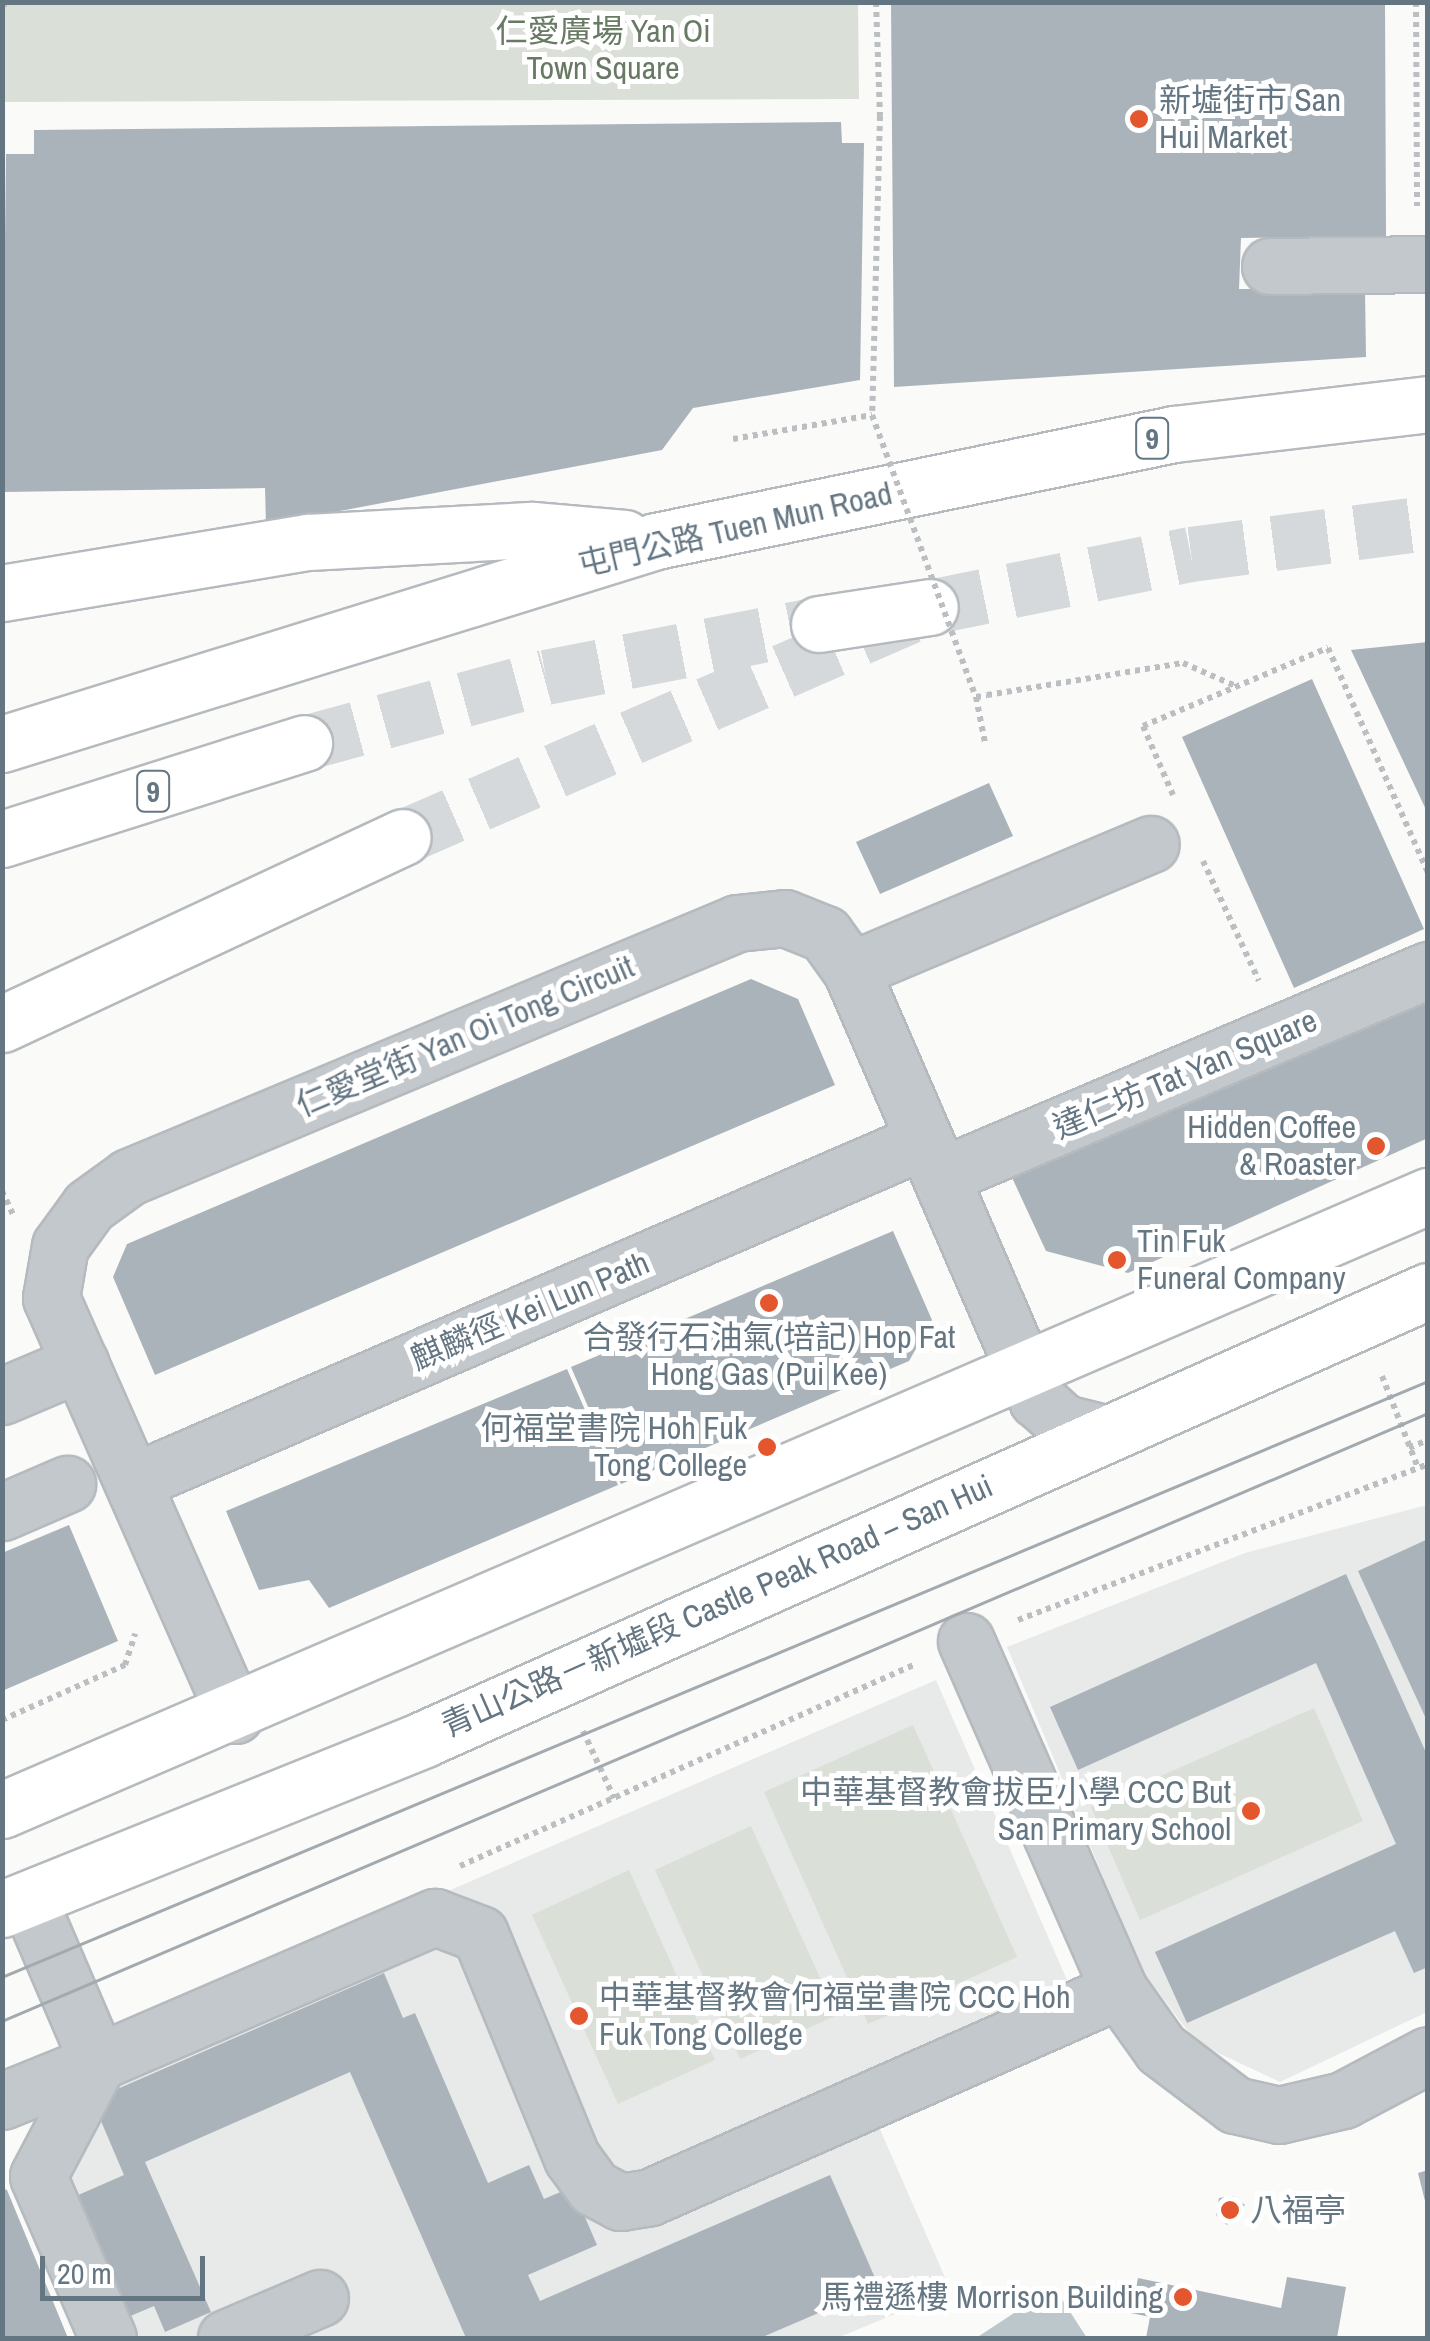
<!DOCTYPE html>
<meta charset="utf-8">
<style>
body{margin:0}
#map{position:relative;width:1430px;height:2341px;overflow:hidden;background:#fafaf8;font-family:"Archivo Narrow","Noto Sans TC",sans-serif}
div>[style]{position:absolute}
.built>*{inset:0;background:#e8e9e9}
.green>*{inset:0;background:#dadfd7}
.water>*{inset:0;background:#bbc7cb}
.building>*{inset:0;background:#aab3b9}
.highway-tunnel>*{height:55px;margin-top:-27.5px;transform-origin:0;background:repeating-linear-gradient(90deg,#d5d9db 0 55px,transparent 0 83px)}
.path>*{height:6px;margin-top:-3px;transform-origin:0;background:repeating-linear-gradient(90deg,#bbbfc2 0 5px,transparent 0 10px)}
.roads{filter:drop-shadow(2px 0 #b5babe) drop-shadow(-2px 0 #b5babe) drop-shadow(0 2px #b5babe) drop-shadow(0 -2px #b5babe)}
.minor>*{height:55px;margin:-27.5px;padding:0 27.5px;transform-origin:27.5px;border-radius:27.5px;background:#c3c8cc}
.major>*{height:55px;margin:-27.5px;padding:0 27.5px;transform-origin:27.5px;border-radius:27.5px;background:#fff}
.highway>*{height:55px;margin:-27.5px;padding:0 27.5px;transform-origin:27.5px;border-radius:27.5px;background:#fff}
.tram>*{height:2.5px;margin:-1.25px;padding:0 1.25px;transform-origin:1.25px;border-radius:1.25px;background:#a2aab0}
.path-bridge>*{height:6px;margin-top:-3px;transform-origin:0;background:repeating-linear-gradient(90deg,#bbbfc2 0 5px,transparent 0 10px)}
.dots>*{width:28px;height:28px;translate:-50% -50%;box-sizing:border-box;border:5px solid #fff;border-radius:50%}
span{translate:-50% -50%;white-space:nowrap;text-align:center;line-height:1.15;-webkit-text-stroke:10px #fff;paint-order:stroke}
.shield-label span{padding:2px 8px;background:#fff;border:2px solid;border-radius:8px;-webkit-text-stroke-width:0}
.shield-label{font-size:30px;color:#657683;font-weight:700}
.park-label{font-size:32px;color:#687a64}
.poi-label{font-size:32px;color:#657683}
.left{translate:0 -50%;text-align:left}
.right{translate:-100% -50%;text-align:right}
.street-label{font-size:32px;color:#657683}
.frame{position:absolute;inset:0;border:5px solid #657683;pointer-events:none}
.scale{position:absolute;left:40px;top:2256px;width:165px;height:45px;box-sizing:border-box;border:5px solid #657683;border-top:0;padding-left:12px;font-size:30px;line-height:35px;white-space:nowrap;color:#657683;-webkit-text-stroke:8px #fff;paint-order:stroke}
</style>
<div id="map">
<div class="built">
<i style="clip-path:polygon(1427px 1505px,1427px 2012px,1280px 2082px,1197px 2043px,1144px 1974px,1007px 1647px,1245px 1553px)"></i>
<i style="clip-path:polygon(936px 1680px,1070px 1987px,857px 2077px,951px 2291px,837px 2338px,97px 2338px,20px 2156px,57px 2060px)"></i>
</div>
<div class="green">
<i style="clip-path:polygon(2px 3px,858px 3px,859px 99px,3px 102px)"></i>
<i style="clip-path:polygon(1314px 1708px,1363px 1821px,1140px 1920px,1091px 1807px)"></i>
<i style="clip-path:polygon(913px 1725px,1017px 1957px,868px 2024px,764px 1792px)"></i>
<i style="clip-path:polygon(751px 1826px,837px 2015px,740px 2059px,655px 1870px)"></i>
<i style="clip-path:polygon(629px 1870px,715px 2060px,618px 2104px,532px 1915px)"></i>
</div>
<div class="water">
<i style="clip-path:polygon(1054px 2287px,1087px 2338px,976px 2338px)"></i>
</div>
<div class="building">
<i style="clip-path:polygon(891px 2px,1385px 2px,1386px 236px,1241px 238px,1239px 289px,1365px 289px,1366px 357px,894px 387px)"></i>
<i style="clip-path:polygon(841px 122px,842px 143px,864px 143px,860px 380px,693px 408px,662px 450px,266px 525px,265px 488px,2px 492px,6px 154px,34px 154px,34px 130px)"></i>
<i style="clip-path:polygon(1428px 642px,1428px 814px,1351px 650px)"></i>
<i style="clip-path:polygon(1312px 679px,1424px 929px,1294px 988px,1182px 737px)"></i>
<i style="clip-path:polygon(989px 783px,1013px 836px,880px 894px,856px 842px)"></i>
<i style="clip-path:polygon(751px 979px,798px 999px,835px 1085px,155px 1375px,113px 1277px,127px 1244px)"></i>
<i style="clip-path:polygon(1428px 992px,1428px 1138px,1128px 1273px,1046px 1251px,1009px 1171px)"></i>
<i style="clip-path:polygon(893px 1231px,932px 1320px,909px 1361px,621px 1484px,571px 1367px)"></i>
<i style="clip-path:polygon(567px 1369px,618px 1485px,329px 1608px,309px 1580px,259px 1590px,226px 1511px)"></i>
<i style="clip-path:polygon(69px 1525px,118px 1641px,2px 1691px,2px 1553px)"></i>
<i style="clip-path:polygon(1428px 1539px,1428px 1723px,1358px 1571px)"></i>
<i style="clip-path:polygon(1346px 1574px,1428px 1757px,1428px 1967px,1414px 1973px,1395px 1931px,1187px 2023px,1155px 1952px,1396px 1844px,1316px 1663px,1078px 1770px,1050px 1707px)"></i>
<i style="clip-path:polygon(384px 1973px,403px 2018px,415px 2013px,488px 2183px,529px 2165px,544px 2199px,572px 2187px,597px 2245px,528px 2275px,540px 2301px,830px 2175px,879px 2287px,760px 2338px,466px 2338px,350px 2072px,145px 2162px,211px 2312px,165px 2332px,154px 2306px,128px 2317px,76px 2196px,124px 2175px,92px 2100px)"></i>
<i style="clip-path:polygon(1428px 2170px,1428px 2205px,1426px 2205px,1418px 2173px)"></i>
<i style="clip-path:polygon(2px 2188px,7px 2190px,68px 2338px,2px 2338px)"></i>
<i style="clip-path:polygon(1233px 2196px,1245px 2205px,1227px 2225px,1216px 2215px,1219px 2198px)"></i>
<i style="clip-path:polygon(1287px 2277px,1346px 2287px,1337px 2338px,1146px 2338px,1150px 2317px,1131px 2313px,1138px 2278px,1281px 2308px)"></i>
</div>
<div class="highway-tunnel">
<i style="left:304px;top:743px;width:251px;rotate:-15.3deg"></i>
<i style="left:546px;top:677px;width:278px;rotate:-11deg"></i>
<i style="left:403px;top:837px;width:575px;rotate:-23.58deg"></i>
<i style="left:930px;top:607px;width:266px;rotate:-11.5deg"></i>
<i style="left:1191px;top:554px;width:239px;rotate:-7.5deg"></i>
</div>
<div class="path">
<i style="left:876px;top:2px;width:114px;rotate:88deg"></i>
<i style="left:1416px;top:2px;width:204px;rotate:89.7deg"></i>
<i style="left:2px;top:6px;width:8px;rotate:-30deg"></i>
<i style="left:733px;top:439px;width:141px;rotate:-9.8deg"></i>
<i style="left:987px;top:695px;width:199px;rotate:-9.3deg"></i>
<i style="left:1183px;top:663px;width:58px;rotate:23.5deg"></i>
<i style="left:976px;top:697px;width:47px;rotate:78.9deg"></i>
<i style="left:1173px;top:795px;width:75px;rotate:-113.5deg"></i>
<i style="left:1143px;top:726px;width:201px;rotate:-22.9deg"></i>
<i style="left:1328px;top:648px;width:246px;rotate:66deg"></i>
<i style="left:1203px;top:861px;width:132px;rotate:65deg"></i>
<i style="left:2px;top:1191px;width:26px;rotate:65deg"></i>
<i style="left:1382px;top:1376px;width:99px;rotate:68.6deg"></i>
<i style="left:1409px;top:1448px;width:21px;rotate:-23deg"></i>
<i style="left:1018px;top:1620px;width:439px;rotate:-20.8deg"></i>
<i style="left:2px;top:1720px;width:135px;rotate:-24.1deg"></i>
<i style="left:125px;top:1665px;width:33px;rotate:-72deg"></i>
<i style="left:583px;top:1731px;width:74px;rotate:65.2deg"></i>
<i style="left:460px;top:1866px;width:498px;rotate:-23.9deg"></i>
</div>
<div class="roads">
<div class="minor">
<i style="left:1270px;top:266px;width:158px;rotate:-0.7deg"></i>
<i style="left:851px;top:970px;width:325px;rotate:-22.8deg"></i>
<i style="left:941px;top:1176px;width:529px;rotate:-22.93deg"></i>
<i style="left:2px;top:1396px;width:85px;rotate:-22.9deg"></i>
<i style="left:135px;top:1481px;width:860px;rotate:-23.35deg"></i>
<i style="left:2px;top:1512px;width:71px;rotate:-23.3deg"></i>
<i style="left:966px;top:1641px;width:381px;rotate:66.3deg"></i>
<i style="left:1119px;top:1990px;width:72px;rotate:54.6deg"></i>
<i style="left:1161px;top:2049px;width:93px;rotate:37.1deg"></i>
<i style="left:1235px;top:2105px;width:45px;rotate:12.8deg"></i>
<i style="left:1279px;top:2115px;width:66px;rotate:-13.2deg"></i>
<i style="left:1343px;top:2100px;width:96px;rotate:-27.9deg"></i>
<i style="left:235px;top:1715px;width:456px;rotate:-113.8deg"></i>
<i style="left:51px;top:1298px;width:53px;rotate:-80.2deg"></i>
<i style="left:60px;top:1246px;width:49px;rotate:-54.1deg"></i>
<i style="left:89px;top:1206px;width:49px;rotate:-35.9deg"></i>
<i style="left:129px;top:1177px;width:659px;rotate:-22.67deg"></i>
<i style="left:737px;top:923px;width:48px;rotate:-5.9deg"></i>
<i style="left:785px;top:918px;width:43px;rotate:21.8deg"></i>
<i style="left:825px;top:934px;width:44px;rotate:54.2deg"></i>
<i style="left:851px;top:970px;width:468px;rotate:66.6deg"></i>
<i style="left:1037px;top:1399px;width:36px;rotate:42deg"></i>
<i style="left:1064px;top:1423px;width:38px;rotate:14deg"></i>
<i style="left:2px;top:2101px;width:104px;rotate:-22.1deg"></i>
<i style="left:98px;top:2062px;width:177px;rotate:-113.2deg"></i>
<i style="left:108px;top:2338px;width:176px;rotate:-113.4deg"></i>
<i style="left:38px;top:2176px;width:129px;rotate:-62.2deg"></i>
<i style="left:98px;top:2062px;width:367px;rotate:-23.3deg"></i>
<i style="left:435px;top:1917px;width:48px;rotate:20.7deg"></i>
<i style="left:480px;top:1934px;width:242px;rotate:67.7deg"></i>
<i style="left:572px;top:2158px;width:37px;rotate:54deg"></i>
<i style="left:594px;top:2188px;width:30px;rotate:28deg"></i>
<i style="left:620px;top:2202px;width:30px;rotate:-9deg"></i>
<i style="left:650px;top:2197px;width:513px;rotate:-23.81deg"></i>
<i style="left:226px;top:2338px;width:102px;rotate:-23.1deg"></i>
</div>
<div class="major">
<i style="left:2px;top:1810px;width:1553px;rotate:-23.3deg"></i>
<i style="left:2px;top:1909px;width:455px;rotate:-21.9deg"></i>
<i style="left:424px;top:1739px;width:1099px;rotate:-24.05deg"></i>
</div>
<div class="highway">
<i style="left:2px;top:593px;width:310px;rotate:-9.5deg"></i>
<i style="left:308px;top:542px;width:225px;rotate:-3.1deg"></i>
<i style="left:533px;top:530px;width:92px;rotate:5deg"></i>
<i style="left:819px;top:624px;width:112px;rotate:-8.7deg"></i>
<i style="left:2px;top:744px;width:685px;rotate:-17.24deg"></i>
<i style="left:656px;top:541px;width:529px;rotate:-11.67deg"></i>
<i style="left:1174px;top:434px;width:256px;rotate:-6.7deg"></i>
<i style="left:2px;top:839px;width:317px;rotate:-17.6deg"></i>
<i style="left:2px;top:1024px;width:442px;rotate:-25deg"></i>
</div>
</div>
<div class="tram">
<i style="left:2px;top:1977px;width:1546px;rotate:-22.68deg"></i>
<i style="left:2px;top:2021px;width:1550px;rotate:-23.09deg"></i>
</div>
<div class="path-bridge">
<i style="left:880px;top:116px;width:299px;rotate:91.5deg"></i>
<i style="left:872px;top:415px;width:301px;rotate:69.8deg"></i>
<i style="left:976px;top:697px;width:11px;rotate:-10deg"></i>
</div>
<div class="dots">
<i style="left:1139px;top:119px;background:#e4572e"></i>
<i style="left:1376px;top:1146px;background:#e4572e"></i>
<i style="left:1117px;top:1260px;background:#e4572e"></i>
<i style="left:769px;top:1303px;background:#e4572e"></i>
<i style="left:767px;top:1447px;background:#e4572e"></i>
<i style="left:1251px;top:1811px;background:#e4572e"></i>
<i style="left:579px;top:2016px;background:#e4572e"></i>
<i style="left:1230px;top:2210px;background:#e4572e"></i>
<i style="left:1183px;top:2297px;background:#e4572e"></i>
</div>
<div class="shield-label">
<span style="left:1152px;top:438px">9</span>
<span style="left:153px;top:791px">9</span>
</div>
<div class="park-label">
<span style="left:603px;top:50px">仁愛廣場 Yan Oi<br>Town Square</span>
</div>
<div class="poi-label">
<span class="left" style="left:1159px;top:119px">新墟街市 San<br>Hui Market</span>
<span class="right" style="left:1356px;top:1146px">Hidden Coffee<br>&amp; Roaster</span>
<span class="left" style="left:1137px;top:1260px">Tin Fuk<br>Funeral Company</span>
<span style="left:769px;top:1356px">合發行石油氣(培記) Hop Fat<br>Hong Gas (Pui Kee)</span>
<span class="right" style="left:747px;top:1447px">何福堂書院 Hoh Fuk<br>Tong College</span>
<span class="right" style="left:1231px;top:1811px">中華基督教會拔臣小學 CCC But<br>San Primary School</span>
<span class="left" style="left:599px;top:2016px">中華基督教會何福堂書院 CCC Hoh<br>Fuk Tong College</span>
<span class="left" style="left:1250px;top:2210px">八福亭</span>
<span class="right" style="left:1163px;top:2297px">馬禮遜樓 Morrison Building</span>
</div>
<div class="street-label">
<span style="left:735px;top:529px;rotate:-13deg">屯門公路 Tuen Mun Road</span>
<span style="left:465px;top:1036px;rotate:-23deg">仁愛堂街 Yan Oi Tong Circuit</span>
<span style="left:1185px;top:1074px;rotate:-23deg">達仁坊 Tat Yan Square</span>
<span style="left:530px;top:1311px;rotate:-23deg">麒麟徑 Kei Lun Path</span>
<span style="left:717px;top:1606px;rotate:-24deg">青山公路－新墟段 Castle Peak Road – San Hui</span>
</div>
<div class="frame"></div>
<div class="scale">20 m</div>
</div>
